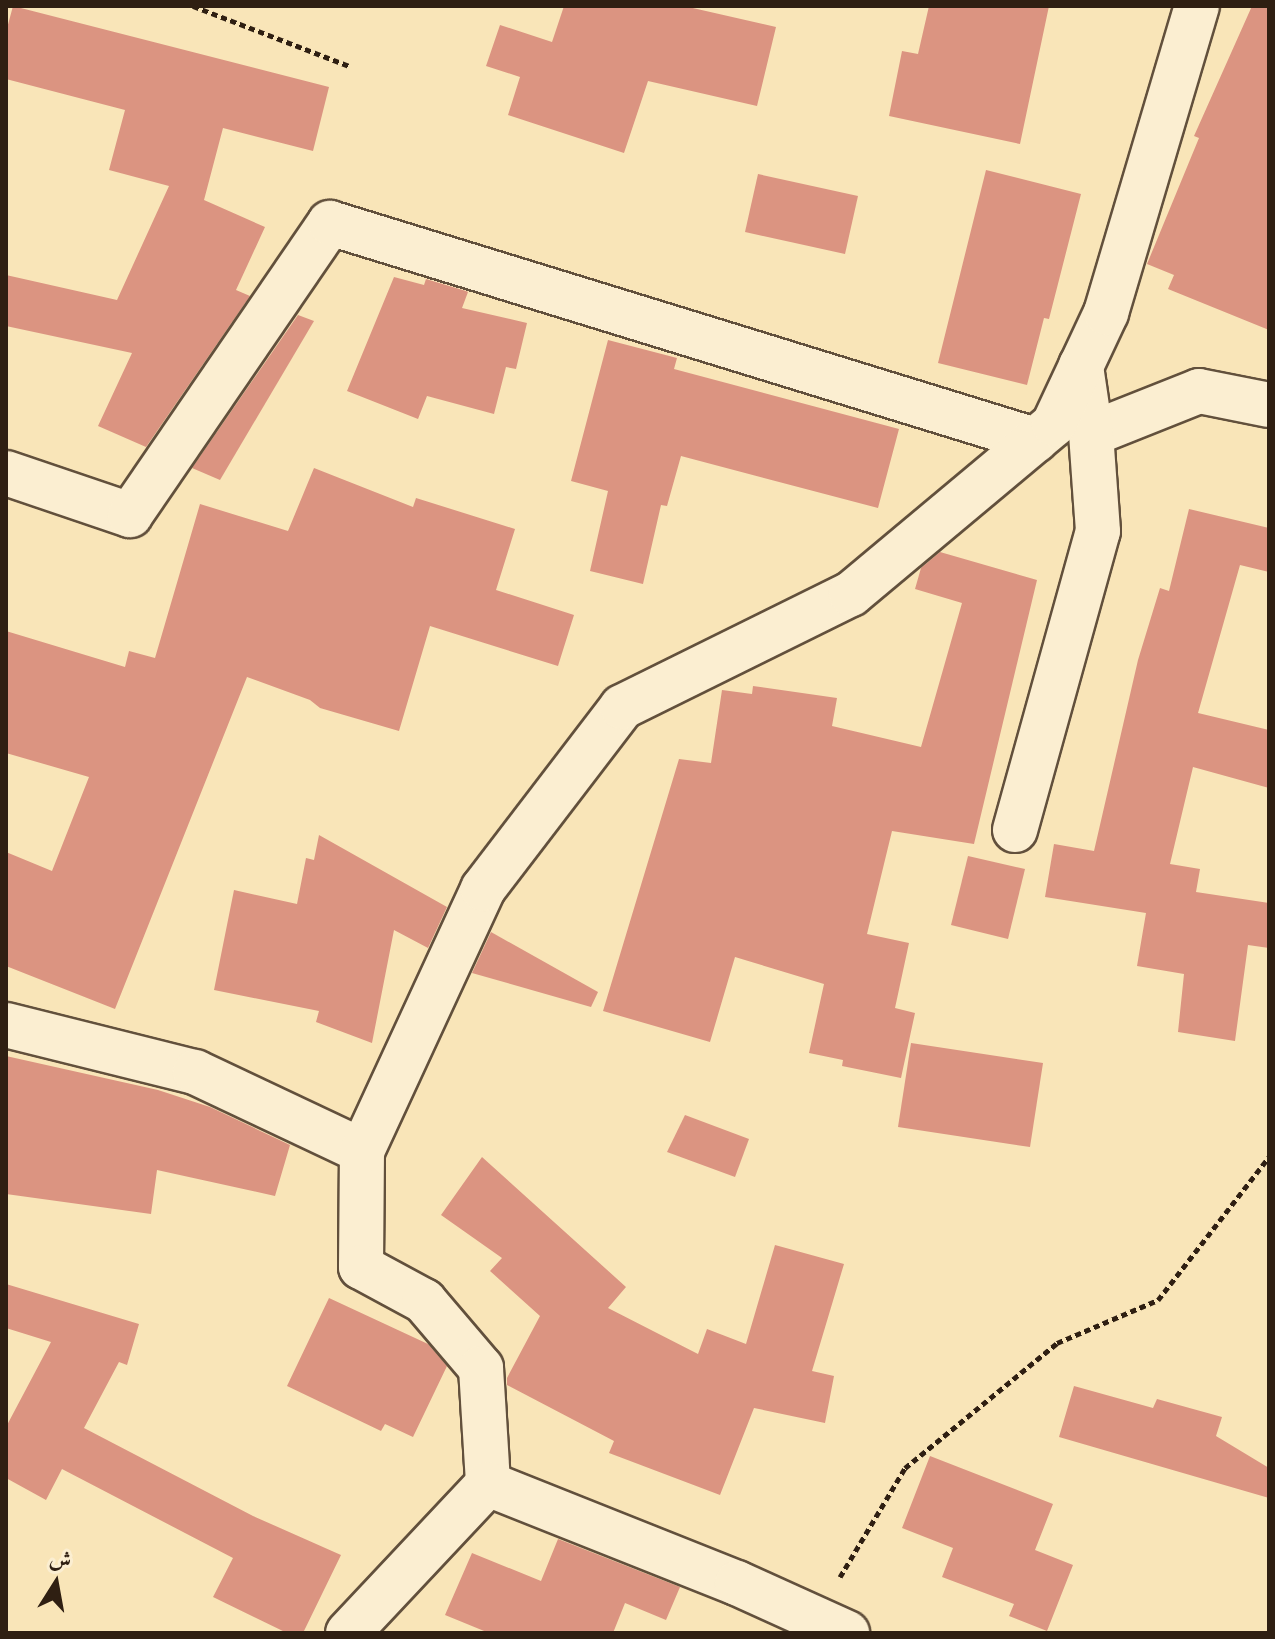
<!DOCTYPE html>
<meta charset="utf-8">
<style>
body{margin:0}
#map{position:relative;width:1275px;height:1639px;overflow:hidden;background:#f9e5b8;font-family:Cardo,Amiri,serif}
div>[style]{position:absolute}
.building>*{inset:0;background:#db9481}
.path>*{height:5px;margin-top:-2.5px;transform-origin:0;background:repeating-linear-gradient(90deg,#2f1f12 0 6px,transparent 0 10px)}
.roads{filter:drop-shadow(2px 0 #62503c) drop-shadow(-2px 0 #62503c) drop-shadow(0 2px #62503c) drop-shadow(0 -2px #62503c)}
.street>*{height:44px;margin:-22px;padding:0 22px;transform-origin:22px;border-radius:22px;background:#fbeed1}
span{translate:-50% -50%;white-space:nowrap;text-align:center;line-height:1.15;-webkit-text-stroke:6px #fbeed1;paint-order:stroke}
.frame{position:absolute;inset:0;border:8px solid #2f1f12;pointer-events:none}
.north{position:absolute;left:16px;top:1543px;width:80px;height:80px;-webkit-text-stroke:6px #fbeed1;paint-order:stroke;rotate:11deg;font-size:22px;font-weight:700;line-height:32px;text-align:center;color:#2f1f12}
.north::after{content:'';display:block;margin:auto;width:28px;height:36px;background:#2f1f12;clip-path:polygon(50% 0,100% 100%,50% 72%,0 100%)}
</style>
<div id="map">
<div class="building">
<i style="clip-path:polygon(13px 6px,329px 87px,313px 151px,223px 128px,204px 200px,265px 227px,236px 290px,250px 296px,146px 447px,98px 426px,132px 353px,6px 326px,6px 275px,117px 300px,169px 186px,109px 170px,125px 110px,6px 79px,6px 32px)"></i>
<i style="clip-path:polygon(564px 6px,684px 6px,776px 27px,757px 106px,648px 81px,624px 153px,508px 115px,520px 77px,486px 66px,500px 25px,552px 42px)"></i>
<i style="clip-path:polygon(929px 6px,1049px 6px,1020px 144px,889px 116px,902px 51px,918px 54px)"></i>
<i style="clip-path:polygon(1252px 6px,1269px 6px,1269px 330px,1168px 289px,1174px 275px,1147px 264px,1199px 138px,1194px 136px)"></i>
<i style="clip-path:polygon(986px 170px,1081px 194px,1049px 319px,1044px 318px,1027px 385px,938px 363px)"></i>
<i style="clip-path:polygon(758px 174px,858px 196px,845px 254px,745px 232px)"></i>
<i style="clip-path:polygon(394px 277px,424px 285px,426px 279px,466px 291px,468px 292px,462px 308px,527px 323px,516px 369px,506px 367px,494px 414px,427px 396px,418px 419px,347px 391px)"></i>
<i style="clip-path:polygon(298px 315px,314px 321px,220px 480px,192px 468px)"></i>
<i style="clip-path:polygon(608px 340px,677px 358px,674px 369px,899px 429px,878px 508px,681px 456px,667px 506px,661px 505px,643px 584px,590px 571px,608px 491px,571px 481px)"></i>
<i style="clip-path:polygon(314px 468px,413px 507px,416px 498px,515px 529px,496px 590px,574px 615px,558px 666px,430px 626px,399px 731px,320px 708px,310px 700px,247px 677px,115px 1009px,6px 966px,6px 852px,52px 871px,89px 777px,6px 753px,6px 631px,125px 667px,129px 651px,155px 658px,200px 504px,288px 531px)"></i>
<i style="clip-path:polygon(1189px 509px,1269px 528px,1269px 572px,1240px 565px,1198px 713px,1269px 730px,1269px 788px,1193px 767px,1170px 864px,1200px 869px,1196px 892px,1269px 903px,1269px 948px,1248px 945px,1235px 1041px,1178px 1032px,1184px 974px,1137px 966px,1146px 913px,1045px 897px,1054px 844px,1094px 851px,1138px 660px,1160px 588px,1169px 591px)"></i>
<i style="clip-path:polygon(940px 552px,1037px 580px,974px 844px,892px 831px,867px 934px,909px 943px,895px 1008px,915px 1013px,901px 1078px,842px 1066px,843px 1060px,809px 1053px,824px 984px,735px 957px,710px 1042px,603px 1011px,679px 759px,711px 763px,722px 690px,752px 694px,753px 686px,837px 698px,832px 726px,921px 747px,962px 603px,915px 589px,921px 568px)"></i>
<i style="clip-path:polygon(319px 835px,447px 907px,428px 948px,394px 930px,372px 1043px,316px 1022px,319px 1011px,214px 990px,234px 890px,297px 904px,306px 858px,314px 860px)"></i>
<i style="clip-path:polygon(968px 856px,1025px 869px,1008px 939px,951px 925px)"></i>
<i style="clip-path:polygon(491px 932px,598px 992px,591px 1007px,472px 973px)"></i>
<i style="clip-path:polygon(911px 1043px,1043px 1063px,1030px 1147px,898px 1127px)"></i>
<i style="clip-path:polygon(6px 1056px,158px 1090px,210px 1107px,290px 1145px,275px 1196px,157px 1170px,151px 1214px,6px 1194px)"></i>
<i style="clip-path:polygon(685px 1115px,749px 1139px,735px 1177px,667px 1152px)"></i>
<i style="clip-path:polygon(482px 1157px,626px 1287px,608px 1308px,698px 1354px,707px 1329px,746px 1344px,775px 1245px,844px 1264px,812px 1371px,834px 1376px,825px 1423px,754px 1408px,720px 1495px,609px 1453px,614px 1441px,507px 1385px,507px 1378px,540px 1316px,490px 1271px,502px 1258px,441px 1215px)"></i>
<i style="clip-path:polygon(6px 1284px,139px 1324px,127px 1365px,119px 1362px,84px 1428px,253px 1516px,341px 1555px,303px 1633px,287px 1633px,213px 1597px,233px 1558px,62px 1469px,46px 1500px,6px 1478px,6px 1427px,51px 1342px,6px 1328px)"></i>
<i style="clip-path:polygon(329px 1298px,428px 1344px,447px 1366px,413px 1437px,385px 1424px,381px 1431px,287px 1386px)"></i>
<i style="clip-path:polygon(1074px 1386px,1153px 1408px,1157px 1399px,1222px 1417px,1216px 1436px,1269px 1468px,1269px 1498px,1059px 1437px)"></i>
<i style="clip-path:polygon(930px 1456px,1053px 1504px,1035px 1550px,1073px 1565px,1047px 1631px,1009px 1616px,1014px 1604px,942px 1577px,953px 1548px,902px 1528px)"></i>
<i style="clip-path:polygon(558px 1539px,680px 1587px,666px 1620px,625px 1603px,613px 1633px,489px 1633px,445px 1615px,472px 1553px,541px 1581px)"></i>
</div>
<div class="path">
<i style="left:193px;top:6px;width:167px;rotate:21deg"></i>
<i style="left:840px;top:1577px;width:127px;rotate:-59.2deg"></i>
<i style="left:905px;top:1468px;width:197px;rotate:-39.4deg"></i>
<i style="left:1057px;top:1343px;width:110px;rotate:-23.1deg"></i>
<i style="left:1158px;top:1300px;width:181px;rotate:-52.2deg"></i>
</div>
<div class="roads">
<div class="street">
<i style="left:1091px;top:434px;width:116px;rotate:-21.7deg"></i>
<i style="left:1199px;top:391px;width:71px;rotate:11.3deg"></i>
<i style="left:6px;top:473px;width:131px;rotate:18.7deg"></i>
<i style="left:130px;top:515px;width:354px;rotate:-55.6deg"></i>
<i style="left:330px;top:223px;width:738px;rotate:17.11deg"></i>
<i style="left:1015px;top:830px;width:310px;rotate:-74.5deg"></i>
<i style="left:1098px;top:531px;width:97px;rotate:-94.1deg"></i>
<i style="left:1091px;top:434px;width:69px;rotate:-98.4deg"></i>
<i style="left:6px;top:1025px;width:195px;rotate:14deg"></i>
<i style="left:195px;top:1072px;width:185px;rotate:25.3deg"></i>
<i style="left:362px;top:1151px;width:116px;rotate:90.5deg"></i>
<i style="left:361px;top:1267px;width:72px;rotate:28.4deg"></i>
<i style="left:424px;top:1301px;width:88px;rotate:49.6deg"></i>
<i style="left:481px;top:1368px;width:116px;rotate:86.5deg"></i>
<i style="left:488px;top:1484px;width:268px;rotate:21.7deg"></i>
<i style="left:737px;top:1583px;width:121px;rotate:24.4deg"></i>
<i style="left:362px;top:1151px;width:289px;rotate:-65.2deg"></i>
<i style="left:483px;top:889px;width:229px;rotate:-52.6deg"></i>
<i style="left:622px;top:707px;width:255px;rotate:-26.3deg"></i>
<i style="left:851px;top:594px;width:265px;rotate:-39.9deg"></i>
<i style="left:1054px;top:424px;width:123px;rotate:-64.9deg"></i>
<i style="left:1106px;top:313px;width:320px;rotate:-73.5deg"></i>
<i style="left:348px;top:1633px;width:204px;rotate:-46.8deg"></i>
</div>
</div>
<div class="frame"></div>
<div class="north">ش</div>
</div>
